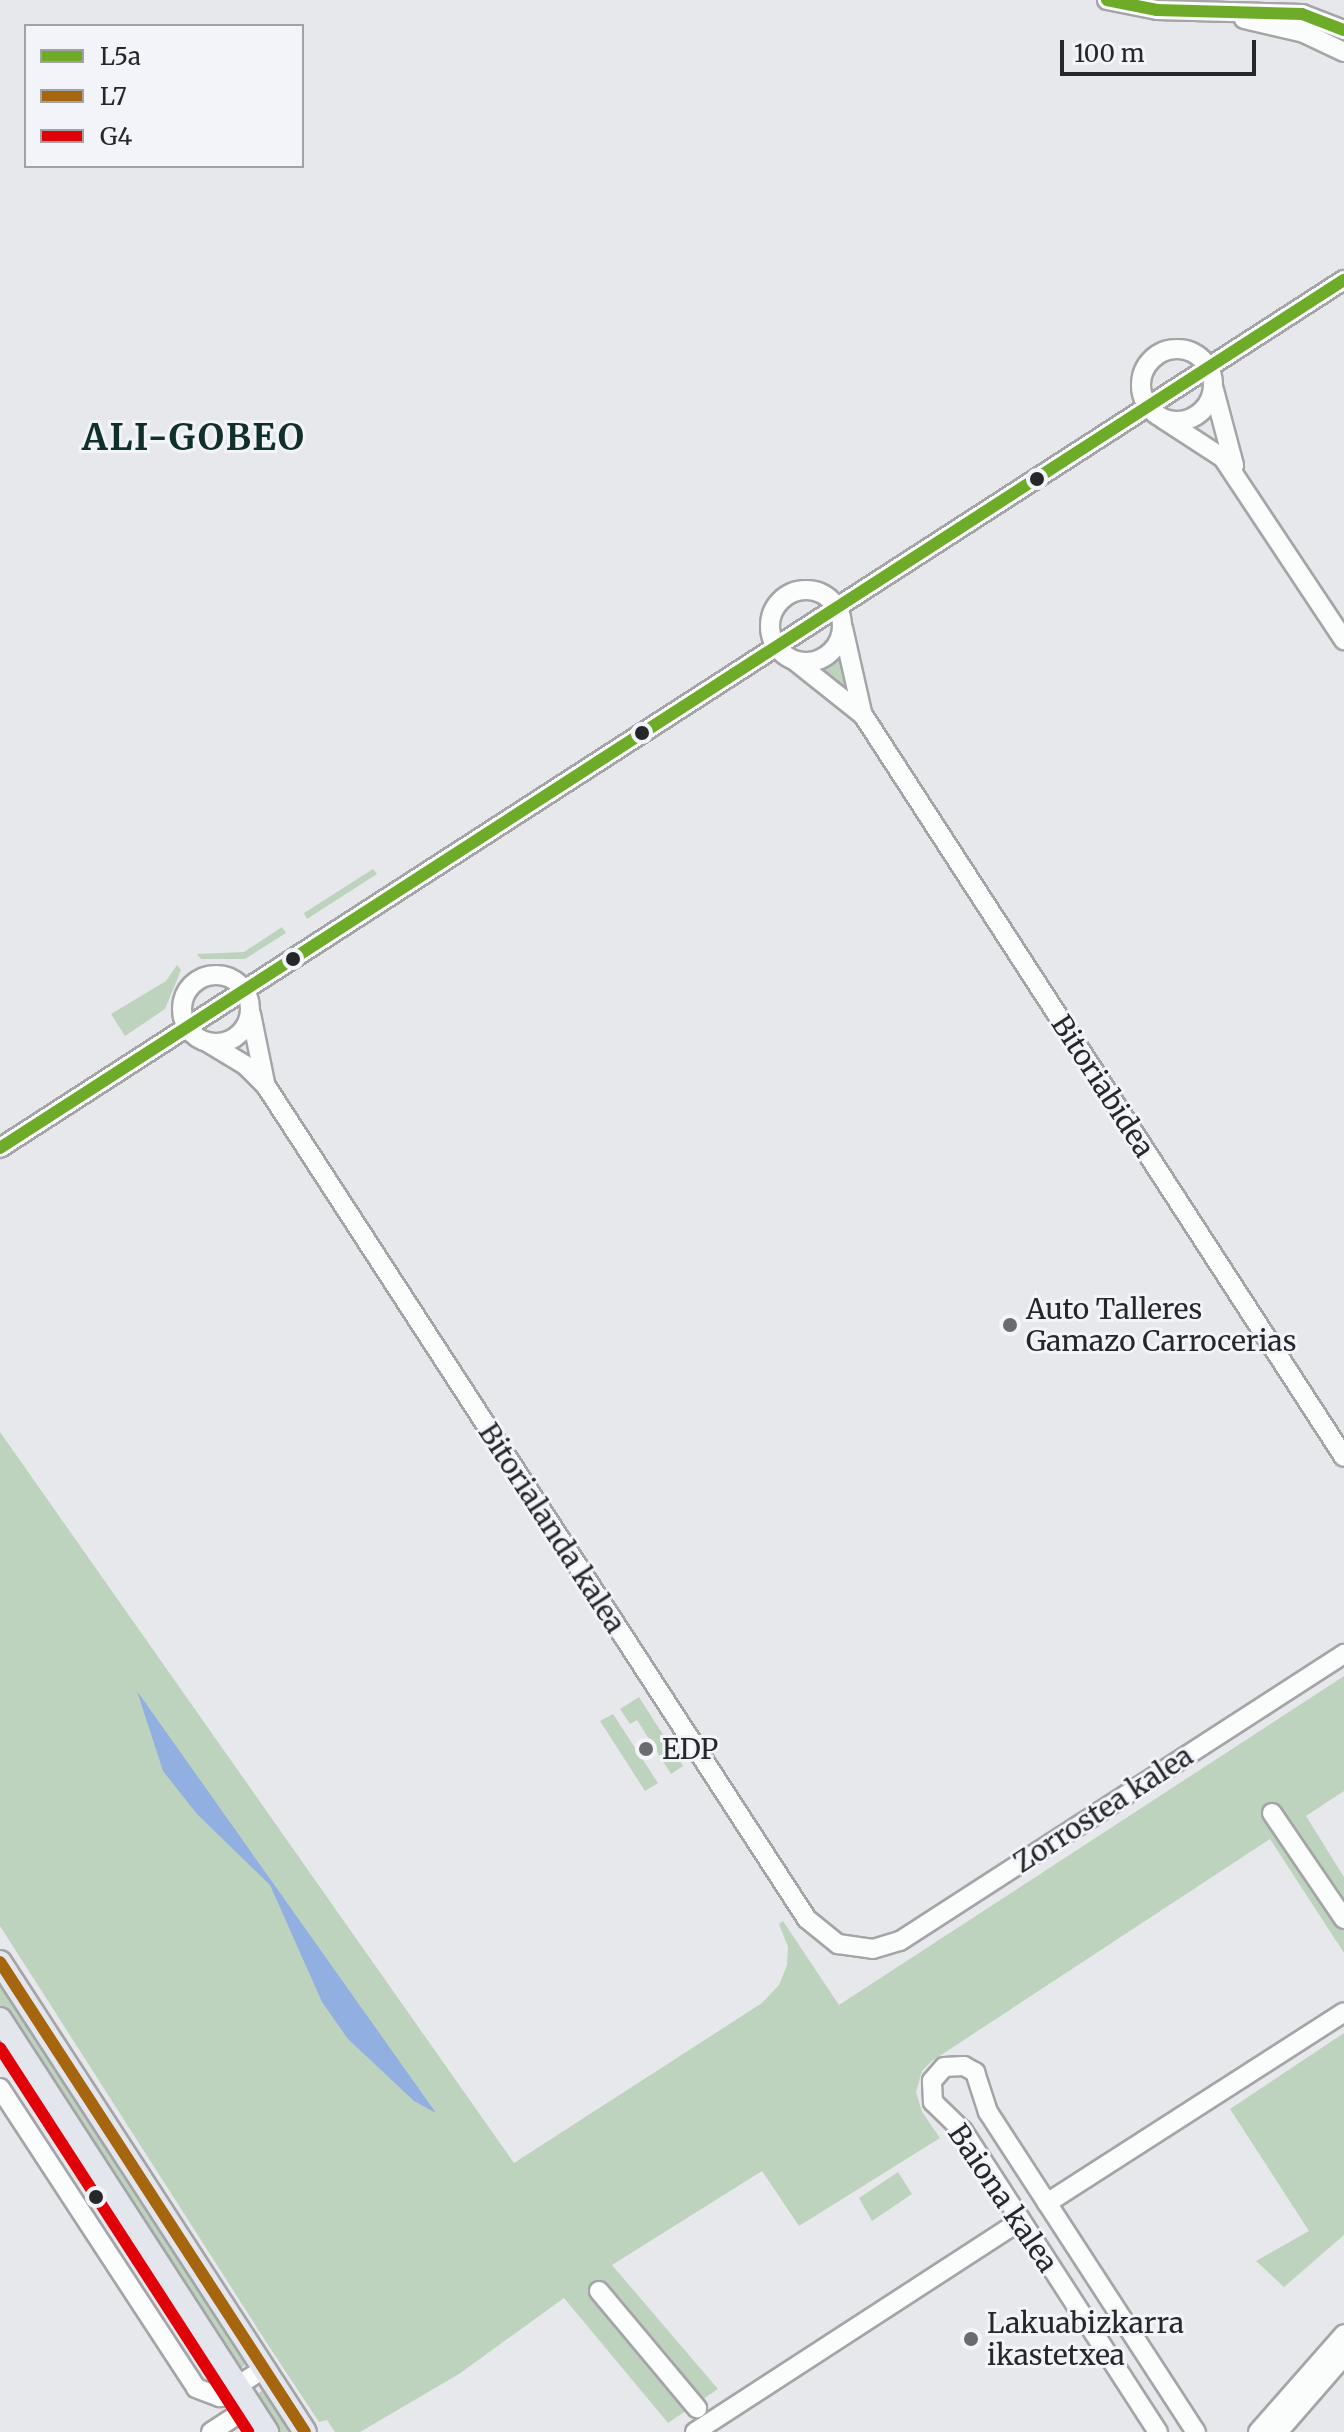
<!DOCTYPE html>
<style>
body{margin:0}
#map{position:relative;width:1344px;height:2432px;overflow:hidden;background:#e7e8ec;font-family:Merriweather,serif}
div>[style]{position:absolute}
.green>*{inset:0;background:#bed3bd}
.water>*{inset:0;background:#92afe2}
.roads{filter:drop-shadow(2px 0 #a5a5a8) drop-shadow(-2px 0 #a5a5a8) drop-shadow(0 2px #a5a5a8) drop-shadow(0 -2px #a5a5a8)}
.minor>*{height:18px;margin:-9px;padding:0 9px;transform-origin:9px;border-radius:9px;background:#fbfcfc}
.minor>.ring{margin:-9px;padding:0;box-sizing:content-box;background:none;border:18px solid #fbfcfc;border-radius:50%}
.major>*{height:22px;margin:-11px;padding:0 11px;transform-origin:11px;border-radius:11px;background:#e4e6ee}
.bus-1>*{height:12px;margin:-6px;padding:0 6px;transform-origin:6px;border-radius:6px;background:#6eab28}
.bus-2>*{height:12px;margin:-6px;padding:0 6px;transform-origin:6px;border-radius:6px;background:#a66610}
.bus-3>*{height:12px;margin:-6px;padding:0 6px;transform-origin:6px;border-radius:6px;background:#e00109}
.dots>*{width:22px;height:22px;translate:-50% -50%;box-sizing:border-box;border:4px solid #f3f4fa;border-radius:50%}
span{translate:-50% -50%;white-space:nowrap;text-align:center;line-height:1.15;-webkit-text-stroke:6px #f3f4fa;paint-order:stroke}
.street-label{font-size:28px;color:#262729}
.poi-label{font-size:28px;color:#262729}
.left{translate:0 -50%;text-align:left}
.district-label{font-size:36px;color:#10302b;font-weight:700;letter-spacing:2px}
.legend{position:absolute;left:24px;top:24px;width:280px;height:144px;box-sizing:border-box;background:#f3f4fa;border:2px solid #a1a2a6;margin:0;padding:10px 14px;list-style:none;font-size:24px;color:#262729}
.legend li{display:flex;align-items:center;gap:16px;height:40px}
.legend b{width:40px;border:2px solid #a1a2a6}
.scale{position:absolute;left:1060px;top:40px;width:196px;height:36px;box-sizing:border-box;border:4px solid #262729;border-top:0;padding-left:10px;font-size:24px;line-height:28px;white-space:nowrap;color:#262729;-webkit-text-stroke:6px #f3f4fa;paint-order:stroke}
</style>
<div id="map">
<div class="green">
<i style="clip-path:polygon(842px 652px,846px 683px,852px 696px,815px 669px)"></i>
<i style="clip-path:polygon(373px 869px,377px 874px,307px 919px,304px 913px)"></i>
<i style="clip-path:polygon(282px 927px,286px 933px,245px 959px,201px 959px,197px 954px,244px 952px)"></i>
<i style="clip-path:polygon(177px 965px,181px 970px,165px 1009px,125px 1036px,111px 1014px,166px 981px)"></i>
<i style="clip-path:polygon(0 1432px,514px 2163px,762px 2003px,779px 1985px,787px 1965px,788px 1947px,779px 1924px,783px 1921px,839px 2005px,1344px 1676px,1344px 1791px,1306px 1816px,1344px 1877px,1344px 1953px,1270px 1839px,932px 2061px,922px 2071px,916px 2092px,922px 2112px,940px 2138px,799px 2226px,762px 2171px,612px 2265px,718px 2389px,668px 2423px,564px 2298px,459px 2374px,360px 2432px,335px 2432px,327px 2420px,319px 2422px,272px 2351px,0 1926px)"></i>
<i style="clip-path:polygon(639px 1697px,683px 1766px,671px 1774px,637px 1720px,630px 1724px,620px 1709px)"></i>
<i style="clip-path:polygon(613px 1714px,658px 1783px,645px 1791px,600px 1721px)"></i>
<i style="clip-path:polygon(0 1971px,248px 2359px,243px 2367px,234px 2368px,0 2007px)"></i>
<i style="clip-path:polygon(1344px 2033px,1344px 2235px,1284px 2287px,1256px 2261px,1309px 2231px,1230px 2109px)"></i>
<i style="clip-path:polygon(898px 2172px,912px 2194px,872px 2221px,859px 2198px)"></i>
<i style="clip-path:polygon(264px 2388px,298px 2432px,276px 2432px,255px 2397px)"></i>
</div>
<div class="water">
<i style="clip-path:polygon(137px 1691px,436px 2113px,414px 2101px,348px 2039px,322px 2002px,270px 1885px,197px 1814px,163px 1771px)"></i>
</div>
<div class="roads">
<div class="minor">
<i style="left:1107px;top:0;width:51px;rotate:11.3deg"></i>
<i style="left:1157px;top:10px;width:145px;rotate:1.6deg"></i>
<i style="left:1302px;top:14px;width:45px;rotate:20.9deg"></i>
<i style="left:1244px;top:19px;width:62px;rotate:13.1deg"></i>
<i style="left:1304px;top:33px;width:44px;rotate:25.4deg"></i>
<i class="ring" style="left:1141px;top:349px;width:54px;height:54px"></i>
<i style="left:1214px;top:390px;width:78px;rotate:75.1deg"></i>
<i style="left:1163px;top:419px;width:72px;rotate:33deg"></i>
<i style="left:1223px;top:458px;width:219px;rotate:56.4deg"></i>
<i class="ring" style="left:770px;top:590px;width:54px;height:54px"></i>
<i style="left:843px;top:628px;width:86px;rotate:77.3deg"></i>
<i style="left:795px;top:661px;width:87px;rotate:38.5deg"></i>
<i style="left:863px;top:715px;width:884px;rotate:57.05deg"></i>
<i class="ring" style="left:182px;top:975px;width:50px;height:50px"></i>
<i style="left:251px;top:1014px;width:70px;rotate:78.5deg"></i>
<i style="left:207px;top:1042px;width:44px;rotate:31.2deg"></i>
<i style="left:245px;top:1065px;width:30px;rotate:45deg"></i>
<i style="left:266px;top:1086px;width:993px;rotate:57deg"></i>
<i style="left:807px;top:1919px;width:40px;rotate:39deg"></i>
<i style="left:838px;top:1944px;width:35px;rotate:8deg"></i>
<i style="left:873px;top:1949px;width:28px;rotate:-17deg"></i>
<i style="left:900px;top:1941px;width:529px;rotate:-32.88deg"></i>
<i style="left:0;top:1148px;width:1600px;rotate:-32.86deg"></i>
<i style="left:1272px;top:1813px;width:128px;rotate:55.8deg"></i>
<i style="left:0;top:2088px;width:358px;rotate:56.8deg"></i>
<i style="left:196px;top:2388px;width:26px;rotate:21deg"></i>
<i style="left:220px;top:2397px;width:54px;rotate:-32.8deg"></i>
<i style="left:1047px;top:2203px;width:353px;rotate:-32.7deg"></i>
<i style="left:599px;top:2291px;width:153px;rotate:50.1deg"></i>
<i style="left:211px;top:2432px;width:33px;rotate:-33deg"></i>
<i style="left:695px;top:2432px;width:387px;rotate:-33deg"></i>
<i style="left:1158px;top:2432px;width:359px;rotate:-122.9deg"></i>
<i style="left:963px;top:2131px;width:42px;rotate:-136deg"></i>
<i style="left:933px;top:2102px;width:21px;rotate:-93deg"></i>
<i style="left:932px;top:2081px;width:18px;rotate:-49deg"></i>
<i style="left:944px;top:2067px;width:20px;rotate:-3deg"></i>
<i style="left:964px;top:2066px;width:13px;rotate:29deg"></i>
<i style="left:975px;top:2072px;width:42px;rotate:72deg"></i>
<i style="left:988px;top:2112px;width:382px;rotate:57deg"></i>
<i style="left:1258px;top:2432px;width:130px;rotate:-48.7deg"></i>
<i style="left:1278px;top:2432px;width:101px;rotate:-49deg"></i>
</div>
<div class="major">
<i style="left:0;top:1962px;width:560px;rotate:57.02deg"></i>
<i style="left:0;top:2019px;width:492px;rotate:57.1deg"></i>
</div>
</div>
<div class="bus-1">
<i style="left:1107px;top:0;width:51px;rotate:11.3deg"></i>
<i style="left:1157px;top:10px;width:145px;rotate:1.6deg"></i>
<i style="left:1302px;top:14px;width:45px;rotate:20.9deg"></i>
<i style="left:0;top:1148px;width:1600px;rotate:-32.86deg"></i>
</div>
<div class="bus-2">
<i style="left:0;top:1962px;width:560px;rotate:57.02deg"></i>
</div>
<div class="bus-3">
<i style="left:0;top:2048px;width:457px;rotate:57.1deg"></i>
</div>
<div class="dots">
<i style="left:1037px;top:479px;background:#262729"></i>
<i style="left:642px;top:733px;background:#262729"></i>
<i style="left:293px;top:959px;background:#262729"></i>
<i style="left:1010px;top:1325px;background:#6a6b6d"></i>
<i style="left:646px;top:1749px;background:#6a6b6d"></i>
<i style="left:96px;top:2197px;background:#262729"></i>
<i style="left:971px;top:2339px;background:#6a6b6d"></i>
</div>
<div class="street-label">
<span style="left:1103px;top:1086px;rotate:57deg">Bitoriabidea</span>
<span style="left:552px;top:1528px;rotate:57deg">Bitorialanda kalea</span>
<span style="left:1103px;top:1809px;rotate:-33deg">Zorrostea kalea</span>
<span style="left:1003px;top:2198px;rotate:56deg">Baiona kalea</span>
</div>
<div class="poi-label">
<span class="left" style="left:1026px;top:1325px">Auto Talleres<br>Gamazo Carrocerias</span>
<span class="left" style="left:662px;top:1749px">EDP</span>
<span class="left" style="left:987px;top:2339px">Lakuabizkarra<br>ikastetxea</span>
</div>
<div class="district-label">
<span style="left:194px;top:438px">ALI-GOBEO</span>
</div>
<ul class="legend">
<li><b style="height:10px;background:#6eab28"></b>L5a</li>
<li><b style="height:10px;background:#a66610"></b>L7</li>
<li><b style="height:10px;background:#e00109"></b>G4</li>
</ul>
<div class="scale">100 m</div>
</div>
